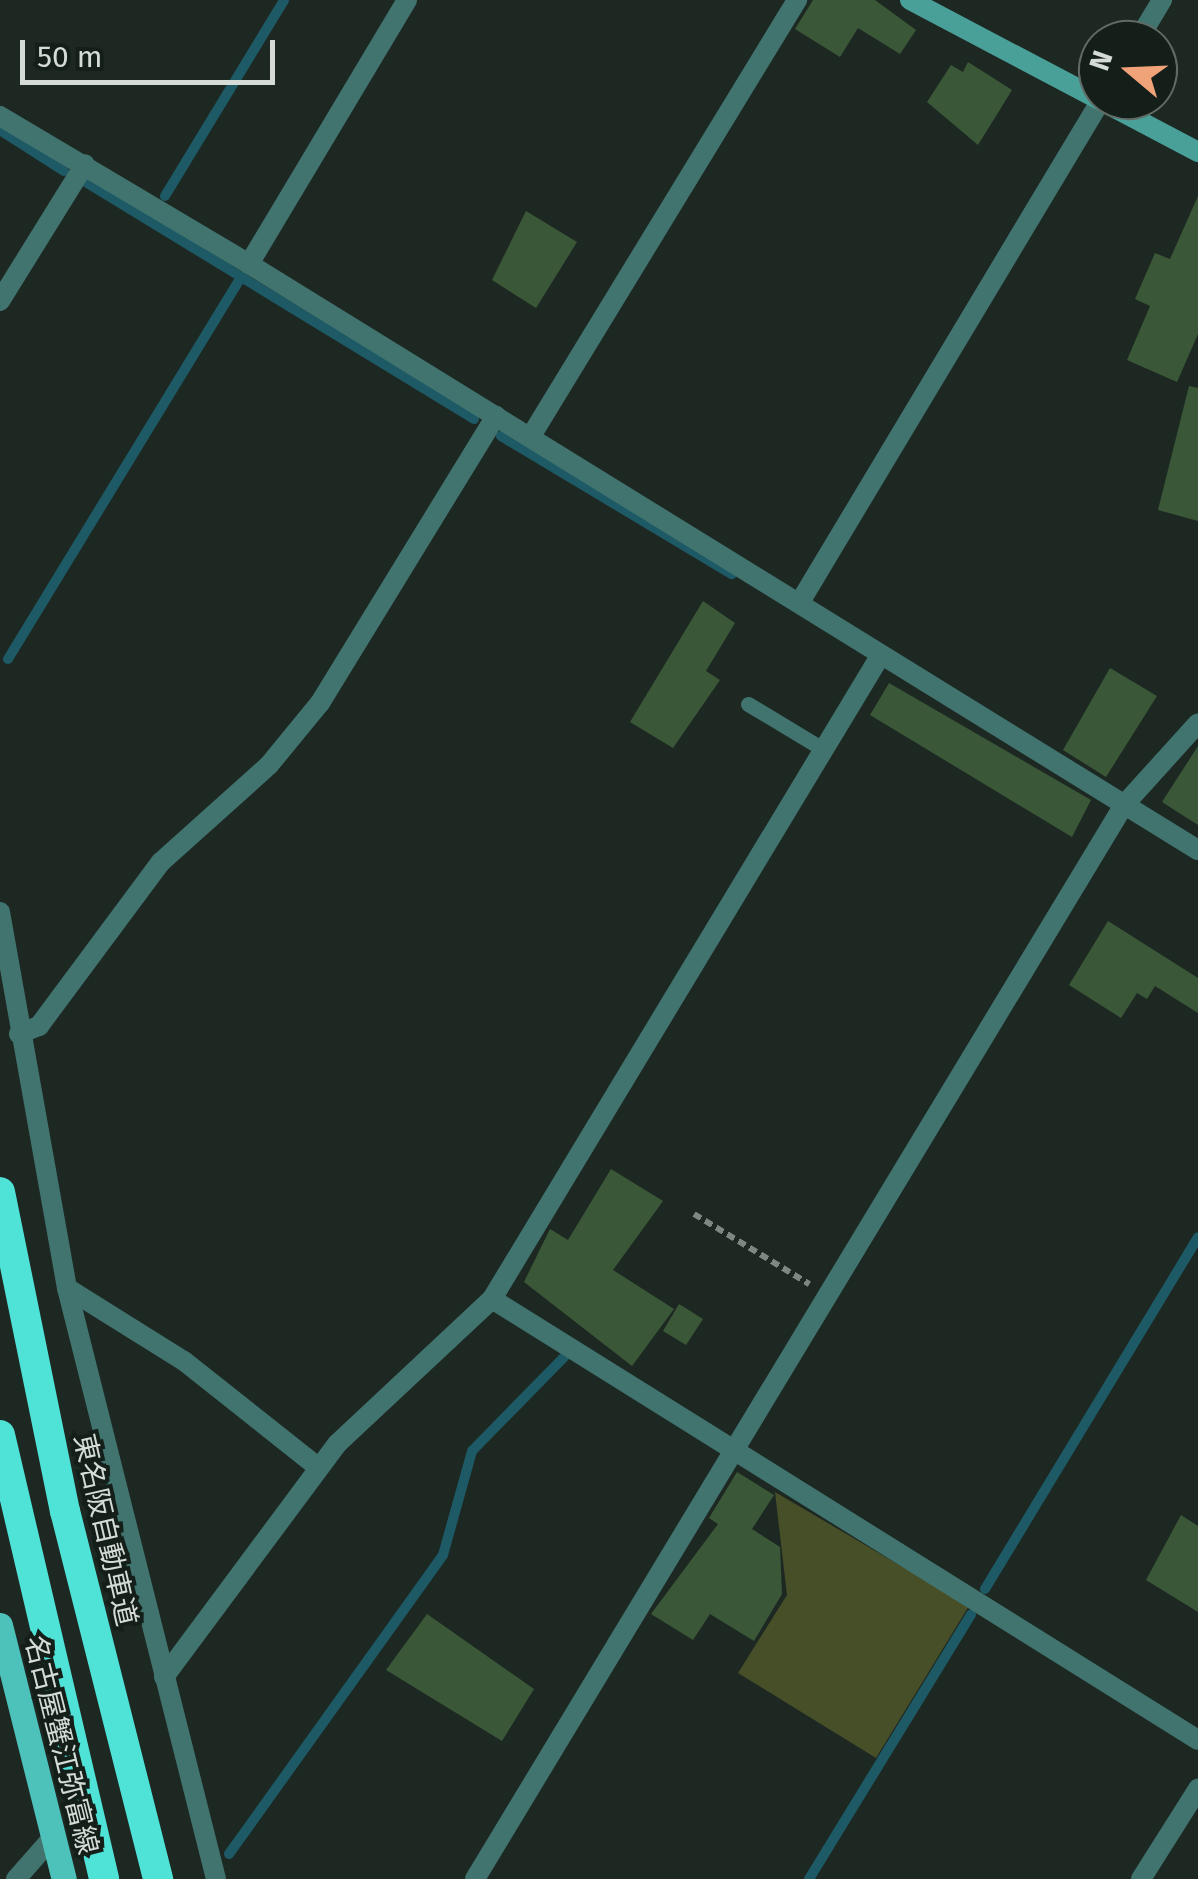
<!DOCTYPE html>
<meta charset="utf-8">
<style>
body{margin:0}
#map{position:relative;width:1198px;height:1879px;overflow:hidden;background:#1e2823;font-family:"Fira Sans","Noto Sans JP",sans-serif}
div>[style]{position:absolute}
.green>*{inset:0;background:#474f28}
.stream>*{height:10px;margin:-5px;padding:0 5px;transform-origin:5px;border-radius:5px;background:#1d5a65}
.building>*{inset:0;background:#3a5837}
.path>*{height:6px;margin-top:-3px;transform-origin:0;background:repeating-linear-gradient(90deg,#7f8783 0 8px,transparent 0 13px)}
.lane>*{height:15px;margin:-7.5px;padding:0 7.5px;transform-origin:7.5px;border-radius:7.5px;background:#41746f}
.street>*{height:20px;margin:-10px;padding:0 10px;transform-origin:10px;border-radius:10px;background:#41746f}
.secondary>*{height:20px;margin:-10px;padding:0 10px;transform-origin:10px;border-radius:10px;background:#49a099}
.primary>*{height:25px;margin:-12.5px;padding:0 12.5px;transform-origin:12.5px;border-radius:12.5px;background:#4dc2ba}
.highway>*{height:30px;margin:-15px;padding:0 15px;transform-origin:15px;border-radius:15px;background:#4fe2d7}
span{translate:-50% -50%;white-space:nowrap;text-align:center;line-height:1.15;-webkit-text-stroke:8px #141f1a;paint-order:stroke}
.street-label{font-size:28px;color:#d5dcd8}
.north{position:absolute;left:1078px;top:20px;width:100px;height:100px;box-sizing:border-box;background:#141f1a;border:2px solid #616b66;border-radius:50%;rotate:289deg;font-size:28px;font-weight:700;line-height:40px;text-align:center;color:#d5dcd8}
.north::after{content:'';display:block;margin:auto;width:35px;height:45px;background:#f0a278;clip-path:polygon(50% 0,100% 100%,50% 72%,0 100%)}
.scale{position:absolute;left:20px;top:40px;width:255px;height:45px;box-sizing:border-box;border:5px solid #d5dcd8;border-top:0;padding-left:12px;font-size:30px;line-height:35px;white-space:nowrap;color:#d5dcd8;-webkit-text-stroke:8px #141f1a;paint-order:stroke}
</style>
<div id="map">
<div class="green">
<i style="clip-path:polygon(775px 1492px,969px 1606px,876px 1758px,738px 1673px,787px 1595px)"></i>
</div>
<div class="stream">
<i style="left:0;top:130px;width:76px;rotate:32.6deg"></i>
<i style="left:84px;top:181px;width:457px;rotate:31.4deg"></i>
<i style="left:165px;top:196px;width:229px;rotate:-58.7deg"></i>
<i style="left:501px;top:436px;width:269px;rotate:30.9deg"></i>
<i style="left:8px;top:659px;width:447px;rotate:-58.6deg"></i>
<i style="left:985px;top:1589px;width:411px;rotate:-58.8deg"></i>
<i style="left:229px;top:1854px;width:368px;rotate:-54.4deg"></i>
<i style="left:443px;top:1555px;width:108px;rotate:-74.4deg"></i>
<i style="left:472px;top:1451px;width:132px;rotate:-45.6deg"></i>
<i style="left:809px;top:1879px;width:310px;rotate:-58.5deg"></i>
</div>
<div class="building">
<i style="clip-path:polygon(813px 0,875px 0,916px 30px,900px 54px,858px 28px,840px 57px,795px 29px)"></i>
<i style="clip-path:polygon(968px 62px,1012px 90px,978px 145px,927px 102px,951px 65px,963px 72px)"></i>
<i style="clip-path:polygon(1198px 196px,1198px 334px,1177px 382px,1127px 360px,1150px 306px,1135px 299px,1155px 253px,1170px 259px)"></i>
<i style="clip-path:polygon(526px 211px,577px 242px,536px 308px,492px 280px)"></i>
<i style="clip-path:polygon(1189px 386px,1198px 388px,1198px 521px,1158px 510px)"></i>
<i style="clip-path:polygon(703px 601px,735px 623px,706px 671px,720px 680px,673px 748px,630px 722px)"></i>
<i style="clip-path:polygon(1110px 668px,1157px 696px,1106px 777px,1063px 750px)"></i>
<i style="clip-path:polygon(889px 683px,1091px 800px,1072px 837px,870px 715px)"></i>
<i style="clip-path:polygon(1198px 746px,1198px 825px,1162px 802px)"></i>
<i style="clip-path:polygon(1108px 921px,1198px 978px,1198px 1013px,1155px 986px,1147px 999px,1137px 993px,1121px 1018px,1069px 985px)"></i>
<i style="clip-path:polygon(611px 1169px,663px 1201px,613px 1270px,674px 1309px,632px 1366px,524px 1282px,550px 1229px,568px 1240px)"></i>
<i style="clip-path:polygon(679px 1304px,703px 1319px,686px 1345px,663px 1331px)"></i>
<i style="clip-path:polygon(737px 1472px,774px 1495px,752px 1529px,780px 1547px,782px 1594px,754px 1641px,710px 1614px,693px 1640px,651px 1614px,718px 1524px,709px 1518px)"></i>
<i style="clip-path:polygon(1181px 1515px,1198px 1526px,1198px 1612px,1146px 1580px)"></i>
<i style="clip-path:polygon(427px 1614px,534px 1689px,502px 1741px,386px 1670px)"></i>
</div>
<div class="path">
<i style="left:694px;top:1214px;width:135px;rotate:31.3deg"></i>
</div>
<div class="lane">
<i style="left:748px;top:704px;width:87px;rotate:31deg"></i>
</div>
<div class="street">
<i style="left:407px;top:0;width:308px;rotate:120.9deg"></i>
<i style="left:249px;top:264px;width:1115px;rotate:31.7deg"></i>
<i style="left:1138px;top:40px;width:47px;rotate:-59deg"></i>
<i style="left:0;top:116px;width:290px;rotate:30.7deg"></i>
<i style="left:0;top:301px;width:161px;rotate:-58.2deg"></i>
<i style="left:531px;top:436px;width:511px;rotate:-58.61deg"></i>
<i style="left:800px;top:602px;width:585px;rotate:-59.05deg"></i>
<i style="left:0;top:912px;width:382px;rotate:79.9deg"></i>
<i style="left:67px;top:1288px;width:609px;rotate:75.85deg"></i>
<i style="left:19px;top:1034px;width:22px;rotate:-22deg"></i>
<i style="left:39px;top:1026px;width:204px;rotate:-53.4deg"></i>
<i style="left:161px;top:862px;width:145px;rotate:-41.9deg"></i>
<i style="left:269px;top:765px;width:80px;rotate:-50.6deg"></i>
<i style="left:320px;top:703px;width:337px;rotate:-58.5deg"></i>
<i style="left:67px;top:1288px;width:138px;rotate:32deg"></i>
<i style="left:184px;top:1361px;width:172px;rotate:38.4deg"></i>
<i style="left:492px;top:1299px;width:749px;rotate:-58.88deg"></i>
<i style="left:164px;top:1677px;width:290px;rotate:-53.4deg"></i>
<i style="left:337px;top:1444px;width:212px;rotate:-43.1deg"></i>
<i style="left:492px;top:1299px;width:832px;rotate:31.99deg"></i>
<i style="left:16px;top:1879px;width:56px;rotate:-48.6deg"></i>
<i style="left:475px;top:1879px;width:1255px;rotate:-58.86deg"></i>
<i style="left:1124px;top:805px;width:110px;rotate:-47.9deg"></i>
<i style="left:1141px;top:1879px;width:107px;rotate:-57.7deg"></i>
</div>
<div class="secondary">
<i style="left:910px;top:0;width:326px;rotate:27.8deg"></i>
</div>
<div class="primary">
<i style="left:0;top:1625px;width:262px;rotate:75.9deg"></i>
</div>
<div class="highway">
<i style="left:0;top:1192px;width:326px;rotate:78.5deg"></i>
<i style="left:65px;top:1511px;width:380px;rotate:75.8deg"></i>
<i style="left:0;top:1435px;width:456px;rotate:76.8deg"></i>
</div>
<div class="street-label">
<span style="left:105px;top:1530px;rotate:77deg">東名阪自動車道</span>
<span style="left:61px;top:1745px;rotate:76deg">名古屋蟹江弥富線</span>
</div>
<div class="north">N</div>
<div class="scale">50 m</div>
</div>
